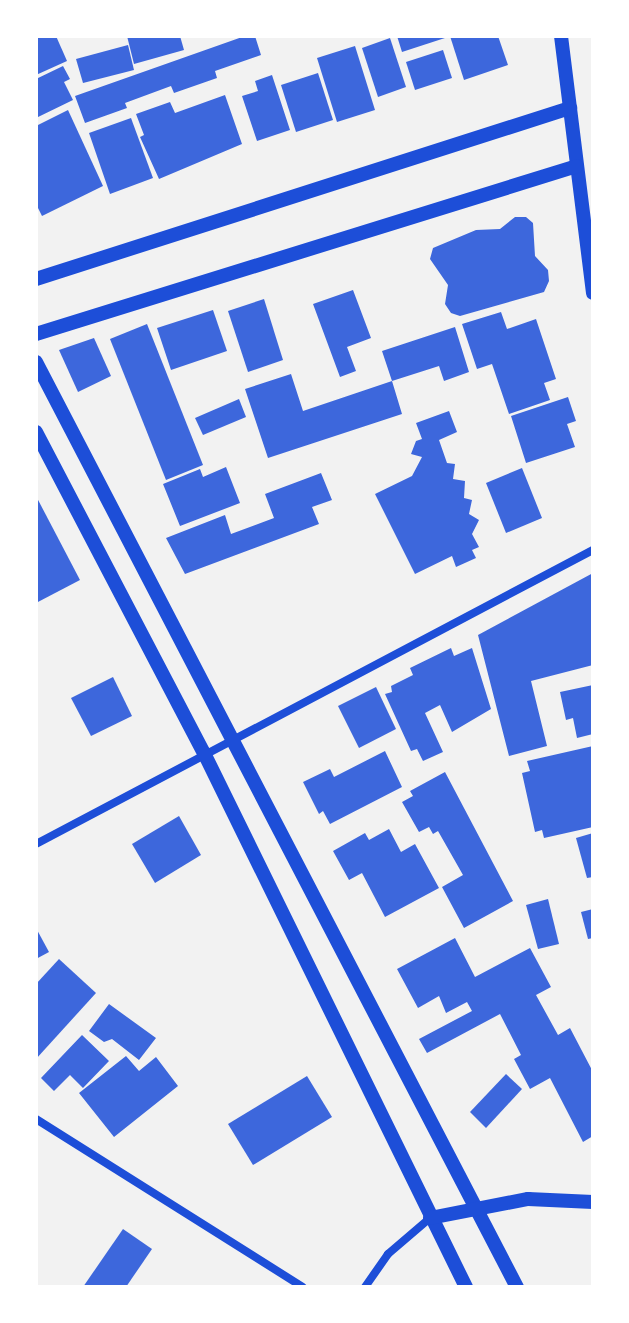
<!DOCTYPE html>
<style>
body{margin:0}
#map{position:relative;width:629px;height:1323px;overflow:hidden;background:#f2f2f2;font-family:Jost,sans-serif}
div>[style]{position:absolute}
.building>*{inset:0;background:#3d67dc}
.minor>*{height:8px;margin:-4px;padding:0 4px;transform-origin:4px;border-radius:4px;background:#1d4ed8}
.tertiary>*{height:14px;margin:-7px;padding:0 7px;transform-origin:7px;border-radius:7px;background:#1d4ed8}
span{translate:-50% -50%;white-space:nowrap;text-align:center;line-height:1.15;-webkit-text-stroke:8px #fff;paint-order:stroke}
.frame{position:absolute;inset:0;border:38px solid #fff;pointer-events:none}
</style>
<div id="map">
<div class="building">
<i style="clip-path:polygon(36px 36px,56px 36px,67px 61px,36px 75px)"></i>
<i style="clip-path:polygon(127px 36px,180px 36px,184px 50px,134px 64px)"></i>
<i style="clip-path:polygon(245px 36px,255px 36px,261px 55px,215px 71px,217px 78px,174px 93px,171px 86px,125px 103px,127px 108px,85px 123px,75px 96px)"></i>
<i style="clip-path:polygon(397px 36px,448px 36px,448px 37px,402px 52px)"></i>
<i style="clip-path:polygon(450px 36px,498px 36px,508px 65px,464px 80px)"></i>
<i style="clip-path:polygon(390px 38px,406px 87px,378px 97px,362px 48px)"></i>
<i style="clip-path:polygon(128px 45px,134px 70px,83px 83px,76px 59px)"></i>
<i style="clip-path:polygon(355px 46px,375px 110px,337px 122px,317px 58px)"></i>
<i style="clip-path:polygon(443px 50px,452px 78px,415px 90px,406px 62px)"></i>
<i style="clip-path:polygon(63px 66px,70px 79px,64px 82px,73px 100px,36px 118px,36px 79px)"></i>
<i style="clip-path:polygon(318px 73px,333px 120px,296px 132px,281px 85px)"></i>
<i style="clip-path:polygon(272px 75px,290px 130px,257px 141px,242px 96px,258px 91px,255px 81px)"></i>
<i style="clip-path:polygon(225px 95px,242px 144px,159px 179px,140px 137px,144px 135px,136px 114px,170px 102px,175px 113px)"></i>
<i style="clip-path:polygon(68px 110px,103px 186px,42px 216px,36px 204px,36px 126px)"></i>
<i style="clip-path:polygon(131px 118px,153px 178px,110px 194px,89px 133px)"></i>
<i style="clip-path:polygon(515px 217px,526px 217px,533px 223px,535px 256px,548px 270px,549px 281px,544px 292px,460px 316px,451px 313px,445px 304px,448px 285px,430px 259px,433px 248px,476px 230px,500px 229px)"></i>
<i style="clip-path:polygon(353px 290px,371px 338px,347px 347px,356px 371px,340px 377px,313px 304px)"></i>
<i style="clip-path:polygon(264px 299px,283px 360px,248px 372px,228px 311px)"></i>
<i style="clip-path:polygon(213px 310px,227px 351px,171px 370px,157px 328px)"></i>
<i style="clip-path:polygon(501px 312px,507px 329px,536px 319px,556px 379px,544px 383px,550px 400px,509px 414px,492px 364px,477px 369px,462px 324px)"></i>
<i style="clip-path:polygon(147px 324px,203px 465px,166px 480px,110px 339px)"></i>
<i style="clip-path:polygon(455px 327px,469px 372px,444px 381px,439px 366px,392px 381px,382px 351px)"></i>
<i style="clip-path:polygon(94px 338px,111px 376px,78px 392px,59px 350px)"></i>
<i style="clip-path:polygon(291px 374px,303px 411px,392px 381px,402px 414px,268px 458px,245px 389px)"></i>
<i style="clip-path:polygon(568px 397px,576px 421px,567px 424px,575px 447px,526px 463px,511px 416px)"></i>
<i style="clip-path:polygon(239px 399px,246px 417px,203px 435px,195px 418px)"></i>
<i style="clip-path:polygon(449px 411px,457px 432px,439px 440px,447px 463px,455px 464px,453px 479px,465px 481px,464px 498px,472px 500px,469px 514px,479px 520px,472px 534px,479px 547px,472px 550px,476px 558px,456px 567px,452px 556px,415px 574px,375px 494px,412px 476px,422px 457px,411px 454px,416px 441px,422px 439px,416px 423px)"></i>
<i style="clip-path:polygon(226px 467px,240px 503px,180px 526px,163px 484px,200px 469px,203px 477px)"></i>
<i style="clip-path:polygon(522px 468px,542px 518px,506px 533px,486px 483px)"></i>
<i style="clip-path:polygon(321px 473px,332px 500px,312px 507px,319px 524px,185px 574px,166px 538px,225px 515px,231px 534px,274px 518px,265px 494px)"></i>
<i style="clip-path:polygon(36px 496px,80px 580px,36px 603px)"></i>
<i style="clip-path:polygon(593px 573px,593px 665px,531px 681px,547px 746px,509px 756px,478px 635px)"></i>
<i style="clip-path:polygon(451px 648px,454px 656px,472px 648px,491px 709px,452px 732px,440px 705px,425px 713px,443px 752px,423px 761px,417px 749px,411px 751px,385px 694px,392px 692px,391px 686px,413px 675px,410px 668px)"></i>
<i style="clip-path:polygon(113px 677px,132px 716px,91px 736px,71px 698px)"></i>
<i style="clip-path:polygon(593px 685px,593px 734px,577px 738px,573px 718px,566px 720px,560px 692px)"></i>
<i style="clip-path:polygon(376px 687px,396px 729px,359px 748px,338px 706px)"></i>
<i style="clip-path:polygon(593px 746px,593px 827px,544px 838px,542px 830px,535px 832px,522px 773px,530px 771px,527px 761px)"></i>
<i style="clip-path:polygon(385px 751px,402px 787px,330px 824px,323px 811px,319px 814px,303px 782px,330px 769px,334px 777px)"></i>
<i style="clip-path:polygon(445px 772px,513px 901px,464px 928px,442px 887px,463px 875px,438px 831px,433px 834px,429px 827px,419px 832px,402px 802px,413px 796px,410px 791px)"></i>
<i style="clip-path:polygon(179px 816px,201px 855px,155px 883px,132px 844px)"></i>
<i style="clip-path:polygon(389px 829px,401px 852px,415px 844px,439px 888px,385px 917px,362px 873px,349px 880px,333px 851px,365px 833px,369px 840px)"></i>
<i style="clip-path:polygon(593px 833px,593px 877px,587px 878px,576px 838px)"></i>
<i style="clip-path:polygon(548px 899px,559px 944px,538px 949px,526px 905px)"></i>
<i style="clip-path:polygon(593px 909px,593px 938px,588px 939px,581px 912px)"></i>
<i style="clip-path:polygon(36px 928px,49px 952px,36px 959px)"></i>
<i style="clip-path:polygon(455px 938px,475px 977px,530px 948px,551px 987px,536px 995px,558px 1035px,570px 1028px,593px 1072px,593px 1136px,583px 1142px,550px 1078px,530px 1089px,514px 1059px,521px 1055px,500px 1014px,427px 1053px,419px 1039px,472px 1011px,467px 1002px,446px 1013px,439px 996px,418px 1008px,397px 969px)"></i>
<i style="clip-path:polygon(59px 959px,96px 993px,36px 1059px,36px 984px)"></i>
<i style="clip-path:polygon(109px 1004px,156px 1038px,139px 1060px,112px 1039px,104px 1042px,89px 1031px)"></i>
<i style="clip-path:polygon(82px 1035px,109px 1061px,83px 1088px,70px 1075px,54px 1091px,41px 1078px)"></i>
<i style="clip-path:polygon(126px 1056px,139px 1071px,156px 1057px,178px 1086px,114px 1137px,79px 1093px)"></i>
<i style="clip-path:polygon(506px 1074px,522px 1089px,486px 1128px,470px 1112px)"></i>
<i style="clip-path:polygon(307px 1076px,332px 1117px,253px 1165px,228px 1124px)"></i>
<i style="clip-path:polygon(123px 1229px,152px 1249px,126px 1287px,83px 1287px)"></i>
</div>
<div class="minor">
<i style="left:36px;top:844px;width:630px;rotate:-27.83deg"></i>
<i style="left:36px;top:1119px;width:315px;rotate:32.2deg"></i>
<i style="left:365px;top:1287px;width:40px;rotate:-55.1deg"></i>
<i style="left:388px;top:1254px;width:55px;rotate:-40.6deg"></i>
</div>
<div class="tertiary">
<i style="left:561px;top:36px;width:259px;rotate:82.9deg"></i>
<i style="left:36px;top:279px;width:561px;rotate:-17.76deg"></i>
<i style="left:36px;top:334px;width:566px;rotate:-17.25deg"></i>
<i style="left:36px;top:362px;width:1043px;rotate:62.53deg"></i>
<i style="left:36px;top:432px;width:362px;rotate:62.4deg"></i>
<i style="left:204px;top:753px;width:595px;rotate:63.87deg"></i>
<i style="left:430px;top:1218px;width:100px;rotate:-11deg"></i>
<i style="left:528px;top:1199px;width:65px;rotate:2.6deg"></i>
</div>
<div class="frame"></div>
</div>
